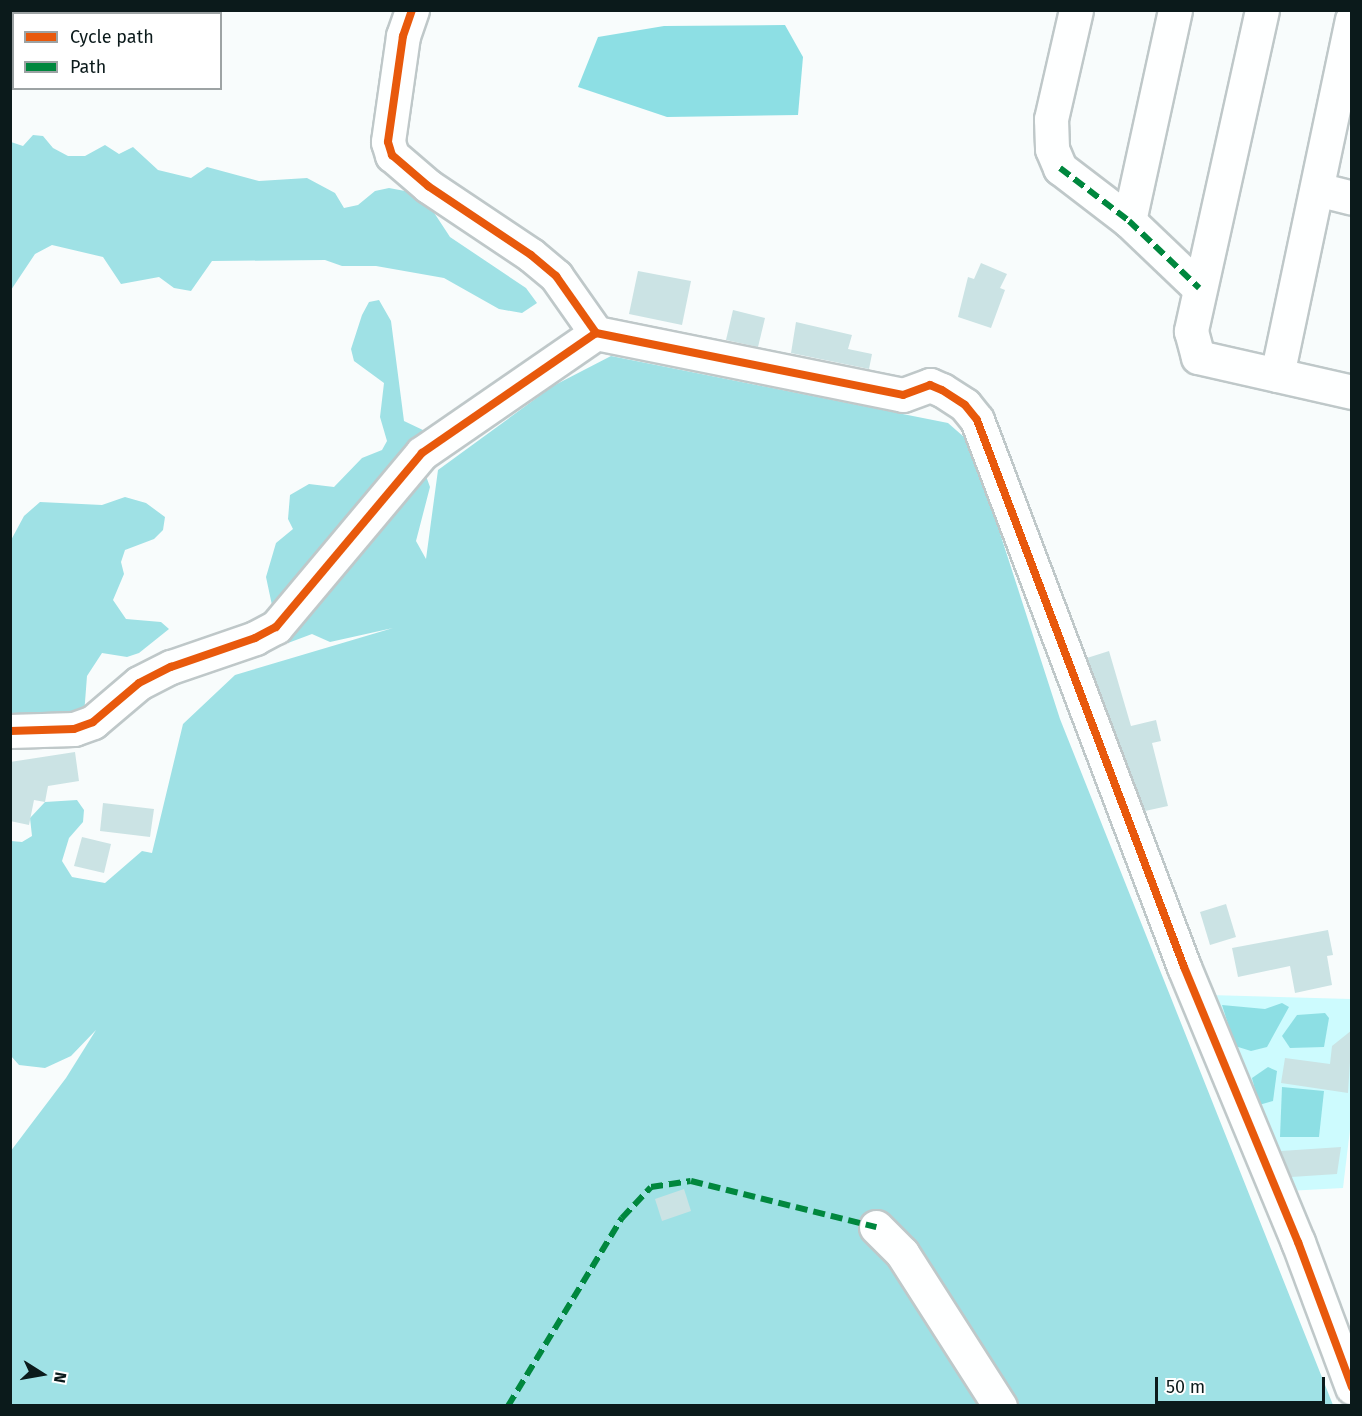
<!DOCTYPE html>
<style>
body{margin:0}
#map{position:relative;width:1362px;height:1416px;overflow:hidden;background:#f8fcfc;font-family:"Fira Sans",sans-serif}
div>[style]{position:absolute}
.green>*{inset:0;background:#cdfbfe}
.forest>*{inset:0;background:#9fe1e5}
.water>*{inset:0;background:#8ddfe4}
.building>*{inset:0;background:#cbe3e4}
.roads{filter:drop-shadow(2px 0 #bfc8c9) drop-shadow(-2px 0 #bfc8c9) drop-shadow(0 2px #bfc8c9) drop-shadow(0 -2px #bfc8c9)}
.minor>*{height:33px;margin:-16.5px;padding:0 16.5px;transform-origin:16.5px;border-radius:16.5px;background:#feffff}
.quiet>*{height:6px;margin-top:-3px;transform-origin:0;background:repeating-linear-gradient(90deg,#00873e 0 12px,transparent 0 18px)}
.cycleway>*{height:8px;margin:-4px;padding:0 4px;transform-origin:4px;border-radius:4px;background:#e8590c}
span{translate:-50% -50%;white-space:nowrap;text-align:center;line-height:1.15;-webkit-text-stroke:5px #fff;paint-order:stroke}
.frame{position:absolute;inset:0;border:12px solid #0b1a1b;pointer-events:none}
.legend{position:absolute;left:12px;top:12px;width:210px;height:78px;box-sizing:border-box;background:#fff;border:2px solid #9da3a4;margin:0;padding:8px 10px;list-style:none;font-size:18px;color:#0b1a1b}
.legend li{display:flex;align-items:center;gap:12px;height:30px}
.legend b{width:30px;border:2px solid #9da3a4}
.north{position:absolute;left:12px;top:1344px;width:60px;height:60px;-webkit-text-stroke:4px #fff;paint-order:stroke;rotate:101deg;font-size:16px;font-weight:700;line-height:24px;text-align:center;color:#0b1a1b}
.north::after{content:'';display:block;margin:auto;width:21px;height:27px;background:#0b1a1b;clip-path:polygon(50% 0,100% 100%,50% 72%,0 100%)}
.scale{position:absolute;left:1155px;top:1377px;width:170px;height:27px;box-sizing:border-box;border:3px solid #0b1a1b;border-top:0;padding-left:8px;font-size:18px;line-height:21px;white-space:nowrap;color:#0b1a1b;-webkit-text-stroke:4px #fff;paint-order:stroke}
</style>
<div id="map">
<div class="green">
<i style="clip-path:polygon(1209px 995px,1351px 999px,1352px 1113px,1343px 1188px,1287px 1191px)"></i>
</div>
<div class="forest">
<i style="clip-path:polygon(33px 135px,43px 136px,53px 148px,68px 156px,85px 156px,105px 145px,119px 154px,133px 147px,158px 170px,191px 178px,207px 167px,259px 181px,307px 178px,335px 193px,344px 208px,358px 205px,375px 191px,389px 188px,405px 191px,431px 208px,450px 237px,526px 288px,537px 303px,522px 313px,499px 309px,444px 278px,376px 266px,342px 266px,325px 260px,212px 261px,191px 291px,174px 288px,159px 277px,121px 284px,103px 257px,52px 245px,35px 254px,11px 290px,11px 142px,23px 146px)"></i>
<i style="clip-path:polygon(379px 300px,391px 321px,404px 421px,425px 431px,430px 442px,422px 465px,430px 487px,416px 541px,426px 559px,438px 470px,553px 386px,611px 356px,948px 423px,964px 437px,988px 496px,1060px 719px,1333px 1405px,11px 1405px,10px 1152px,66px 1078px,96px 1030px,71px 1056px,45px 1068px,19px 1065px,11px 1056px,11px 841px,22px 842px,32px 836px,30px 818px,45px 802px,77px 800px,84px 810px,83px 822px,69px 838px,62px 861px,72px 877px,105px 883px,142px 851px,152px 853px,183px 724px,235px 675px,393px 628px,330px 642px,312px 634px,288px 643px,269px 633px,273px 610px,266px 577px,276px 543px,293px 529px,288px 519px,290px 495px,309px 484px,334px 487px,362px 458px,382px 450px,387px 441px,380px 417px,384px 383px,354px 361px,351px 349px,362px 315px,369px 302px)"></i>
<i style="clip-path:polygon(125px 497px,146px 503px,165px 517px,163px 530px,154px 539px,125px 550px,121px 562px,124px 574px,113px 600px,126px 619px,161px 622px,169px 629px,139px 653px,127px 657px,102px 653px,87px 676px,84px 715px,11px 743px,10px 542px,24px 516px,40px 502px,102px 505px)"></i>
</div>
<div class="water">
<i style="clip-path:polygon(785px 25px,803px 57px,798px 115px,667px 117px,578px 87px,598px 37px,664px 26px)"></i>
<i style="clip-path:polygon(1282px 1003px,1289px 1007px,1267px 1047px,1251px 1051px,1235px 1046px,1222px 1005px,1265px 1009px)"></i>
<i style="clip-path:polygon(1325px 1013px,1329px 1018px,1324px 1047px,1290px 1048px,1282px 1036px,1297px 1015px)"></i>
<i style="clip-path:polygon(1268px 1067px,1277px 1071px,1273px 1101px,1259px 1105px,1252px 1078px)"></i>
<i style="clip-path:polygon(1282px 1087px,1324px 1091px,1319px 1137px,1280px 1137px)"></i>
</div>
<div class="building">
<i style="clip-path:polygon(981px 263px,1007px 274px,1000px 288px,1005px 290px,991px 328px,958px 317px,968px 277px,974px 279px)"></i>
<i style="clip-path:polygon(638px 271px,691px 281px,682px 325px,629px 314px)"></i>
<i style="clip-path:polygon(733px 310px,765px 318px,758px 347px,726px 340px)"></i>
<i style="clip-path:polygon(796px 322px,852px 335px,848px 349px,872px 354px,869px 369px,791px 353px)"></i>
<i style="clip-path:polygon(1109px 651px,1131px 726px,1156px 720px,1161px 741px,1152px 743px,1168px 806px,1145px 811px,1087px 658px)"></i>
<i style="clip-path:polygon(75px 752px,79px 781px,48px 786px,45px 802px,34px 800px,29px 825px,10px 821px,10px 762px)"></i>
<i style="clip-path:polygon(103px 803px,154px 809px,150px 837px,100px 831px)"></i>
<i style="clip-path:polygon(82px 837px,111px 844px,104px 873px,74px 866px)"></i>
<i style="clip-path:polygon(1226px 904px,1236px 937px,1210px 945px,1200px 912px)"></i>
<i style="clip-path:polygon(1328px 930px,1333px 955px,1327px 956px,1332px 985px,1295px 993px,1290px 966px,1238px 977px,1232px 948px)"></i>
<i style="clip-path:polygon(1352px 1030px,1348px 1093px,1281px 1083px,1285px 1058px,1330px 1064px,1332px 1046px)"></i>
<i style="clip-path:polygon(1341px 1147px,1337px 1174px,1291px 1177px,1281px 1151px)"></i>
<i style="clip-path:polygon(684px 1189px,691px 1211px,662px 1221px,655px 1199px)"></i>
</div>
<div class="roads">
<div class="minor">
<i style="left:412px;top:10px;width:28px;rotate:109deg"></i>
<i style="left:403px;top:36px;width:107px;rotate:98.1deg"></i>
<i style="left:388px;top:142px;width:14px;rotate:73deg"></i>
<i style="left:392px;top:155px;width:48px;rotate:40.7deg"></i>
<i style="left:428px;top:186px;width:124px;rotate:33.8deg"></i>
<i style="left:531px;top:255px;width:33px;rotate:40deg"></i>
<i style="left:556px;top:276px;width:70px;rotate:54.9deg"></i>
<i style="left:1076px;top:10px;width:112px;rotate:102.9deg"></i>
<i style="left:1051px;top:119px;width:30px;rotate:88deg"></i>
<i style="left:1052px;top:149px;width:21px;rotate:67deg"></i>
<i style="left:1060px;top:168px;width:87px;rotate:37.5deg"></i>
<i style="left:1129px;top:221px;width:97px;rotate:43.7deg"></i>
<i style="left:1262px;top:10px;width:329px;rotate:102.5deg"></i>
<i style="left:1191px;top:331px;width:27px;rotate:75deg"></i>
<i style="left:1198px;top:357px;width:158px;rotate:12.8deg"></i>
<i style="left:1317px;top:189px;width:36px;rotate:14deg"></i>
<i style="left:1129px;top:221px;width:216px;rotate:-77.7deg"></i>
<i style="left:1277px;top:375px;width:363px;rotate:-78.1deg"></i>
<i style="left:10px;top:731px;width:64px;rotate:-1.8deg"></i>
<i style="left:74px;top:729px;width:20px;rotate:-20deg"></i>
<i style="left:93px;top:722px;width:60px;rotate:-40.3deg"></i>
<i style="left:139px;top:683px;width:36px;rotate:-27deg"></i>
<i style="left:171px;top:667px;width:89px;rotate:-19deg"></i>
<i style="left:255px;top:638px;width:24px;rotate:-28deg"></i>
<i style="left:276px;top:627px;width:227px;rotate:-50deg"></i>
<i style="left:422px;top:453px;width:211px;rotate:-34.6deg"></i>
<i style="left:596px;top:333px;width:313px;rotate:11.4deg"></i>
<i style="left:903px;top:395px;width:29px;rotate:-20deg"></i>
<i style="left:930px;top:385px;width:13px;rotate:23deg"></i>
<i style="left:942px;top:390px;width:27px;rotate:33deg"></i>
<i style="left:965px;top:405px;width:19px;rotate:51deg"></i>
<i style="left:977px;top:420px;width:585px;rotate:69.27deg"></i>
<i style="left:1184px;top:967px;width:298px;rotate:67.5deg"></i>
<i style="left:1298px;top:1242px;width:155px;rotate:69.6deg"></i>
<i style="left:876px;top:1227px;width:37px;rotate:45deg"></i>
<i style="left:902px;top:1253px;width:182px;rotate:57.4deg"></i>
</div>
</div>
<div class="quiet">
<i style="left:1060px;top:168px;width:87px;rotate:37.5deg"></i>
<i style="left:1129px;top:221px;width:97px;rotate:43.7deg"></i>
<i style="left:508px;top:1406px;width:220px;rotate:-58.8deg"></i>
<i style="left:622px;top:1218px;width:42px;rotate:-46.9deg"></i>
<i style="left:651px;top:1187px;width:40px;rotate:-8.5deg"></i>
<i style="left:691px;top:1181px;width:191px;rotate:14deg"></i>
</div>
<div class="cycleway">
<i style="left:412px;top:10px;width:28px;rotate:109deg"></i>
<i style="left:403px;top:36px;width:107px;rotate:98.1deg"></i>
<i style="left:388px;top:142px;width:14px;rotate:73deg"></i>
<i style="left:392px;top:155px;width:48px;rotate:40.7deg"></i>
<i style="left:428px;top:186px;width:124px;rotate:33.8deg"></i>
<i style="left:531px;top:255px;width:33px;rotate:40deg"></i>
<i style="left:556px;top:276px;width:70px;rotate:54.9deg"></i>
<i style="left:10px;top:731px;width:64px;rotate:-1.8deg"></i>
<i style="left:74px;top:729px;width:20px;rotate:-20deg"></i>
<i style="left:93px;top:722px;width:60px;rotate:-40.3deg"></i>
<i style="left:139px;top:683px;width:36px;rotate:-27deg"></i>
<i style="left:171px;top:667px;width:89px;rotate:-19deg"></i>
<i style="left:255px;top:638px;width:24px;rotate:-28deg"></i>
<i style="left:276px;top:627px;width:227px;rotate:-50deg"></i>
<i style="left:422px;top:453px;width:211px;rotate:-34.6deg"></i>
<i style="left:596px;top:333px;width:313px;rotate:11.4deg"></i>
<i style="left:903px;top:395px;width:29px;rotate:-20deg"></i>
<i style="left:930px;top:385px;width:13px;rotate:23deg"></i>
<i style="left:942px;top:390px;width:27px;rotate:33deg"></i>
<i style="left:965px;top:405px;width:19px;rotate:51deg"></i>
<i style="left:977px;top:420px;width:585px;rotate:69.27deg"></i>
<i style="left:1184px;top:967px;width:298px;rotate:67.5deg"></i>
<i style="left:1298px;top:1242px;width:155px;rotate:69.6deg"></i>
</div>
<div class="frame"></div>
<ul class="legend">
<li><b style="height:8px;background:#e8590c"></b>Cycle path</li>
<li><b style="height:8px;background:#00873e"></b>Path</li>
</ul>
<div class="north">N</div>
<div class="scale">50 m</div>
</div>
